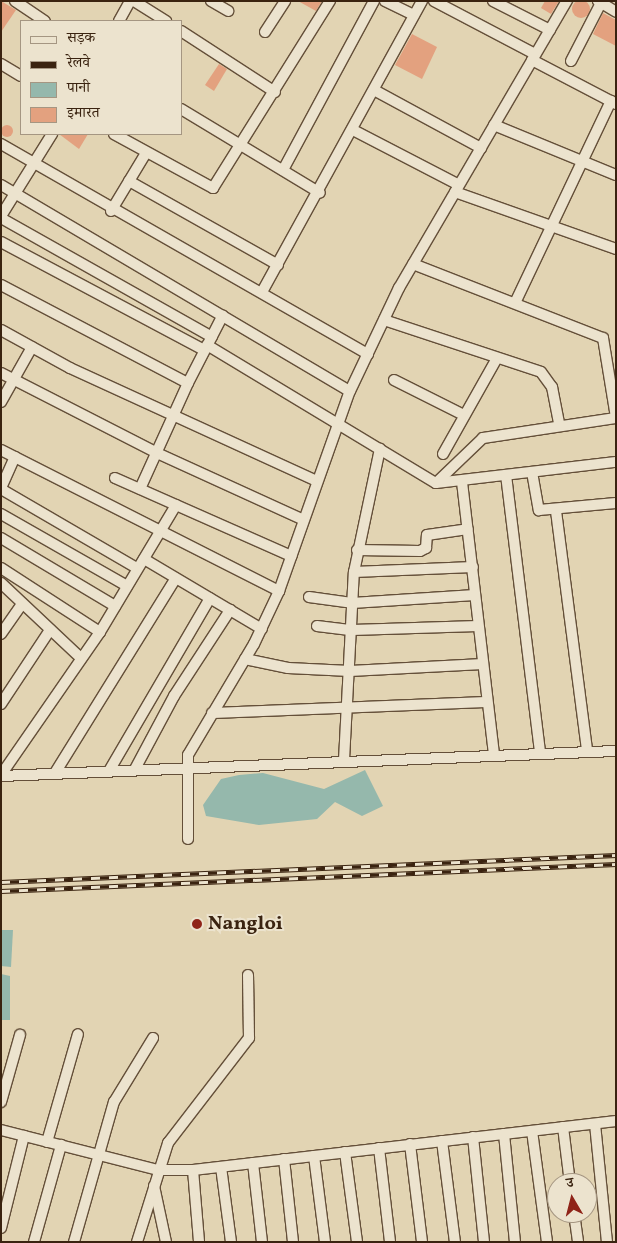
<!DOCTYPE html>
<meta charset="utf-8">
<style>
body{margin:0}
#map{position:relative;width:617px;height:1243px;overflow:hidden;background:#e2d4b3;font-family:Vollkorn,"Noto Serif Devanagari",serif}
div>[style]{position:absolute}
.water>*{inset:0;background:#95b8ac}
.building>*{inset:0;background:#e3a17f}
.round{border-radius:50%}
.roads{filter:drop-shadow(1px 0 #644f39) drop-shadow(-1px 0 #644f39) drop-shadow(0 1px #644f39) drop-shadow(0 -1px #644f39)}
.street>*{height:10px;margin:-5px;padding:0 5px;transform-origin:5px;border-radius:5px;background:#ece3ce}
.rail>*{height:5px;margin-top:-2.5px;transform-origin:0;background:repeating-linear-gradient(90deg,#ece3ce 0 9px,#3a2310 0 18px);box-sizing:border-box;border-block:1px solid #3a2310}
.dots>*{width:14px;height:14px;translate:-50% -50%;box-sizing:border-box;border:2px solid #ece3ce;border-radius:50%}
span{translate:-50% -50%;white-space:nowrap;text-align:center;line-height:1.15;-webkit-text-stroke:4px #ece3ce;paint-order:stroke}
.poi-label{font-size:20px;color:#3a2310;font-weight:700}
.left{translate:0 -50%;text-align:left}
.frame{position:absolute;inset:0;border:2px solid #3a2310;pointer-events:none}
.legend{position:absolute;left:20px;top:20px;width:162px;height:115px;box-sizing:border-box;background:#ece3ce;border:1px solid #a59682;margin:0;padding:6px 9px;list-style:none;font-size:15px;color:#3a2310}
.legend li{display:flex;align-items:center;gap:10px;height:25px}
.legend b{width:25px;border:1px solid #a59682}
.north{position:absolute;left:547px;top:1173px;width:50px;height:50px;box-sizing:border-box;background:#ece3ce;border:1px solid #a59682;border-radius:50%;rotate:352deg;font-size:14px;font-weight:700;line-height:20px;text-align:center;color:#3a2310}
.north::after{content:'';display:block;margin:auto;width:18px;height:22px;background:#8f2418;clip-path:polygon(50% 0,100% 100%,50% 72%,0 100%)}
</style>
<div id="map">
<div class="water">
<i style="clip-path:polygon(365px 770px,383px 806px,362px 816px,335px 802px,317px 819px,259px 825px,206px 816px,203px 805px,221px 779px,239px 775px,263px 773px,324px 789px)"></i>
<i style="clip-path:polygon(1px 930px,13px 930px,11px 967px,1px 966px)"></i>
<i style="clip-path:polygon(1px 974px,10px 976px,10px 1020px,1px 1020px)"></i>
</div>
<div class="building">
<i class="round" style="left:572px;top:0;width:18px;height:18px"></i>
<i style="clip-path:polygon(1px 1px,16px 10px,1px 32px)"></i>
<i style="clip-path:polygon(298px 1px,322px 1px,316px 11px)"></i>
<i style="clip-path:polygon(545px 1px,559px 1px,551px 14px,541px 8px)"></i>
<i style="clip-path:polygon(603px 13px,616px 20px,616px 46px,593px 34px)"></i>
<i style="clip-path:polygon(412px 34px,437px 47px,422px 79px,395px 65px)"></i>
<i style="clip-path:polygon(219px 64px,227px 69px,214px 91px,205px 85px)"></i>
<i class="round" style="left:1px;top:125px;width:12px;height:12px"></i>
<i style="clip-path:polygon(59px 134px,88px 134px,79px 149px)"></i>
</div>
<div class="roads">
<div class="street">
<i style="left:15px;top:1px;width:36px;rotate:34deg"></i>
<i style="left:134px;top:1px;width:38px;rotate:32deg"></i>
<i style="left:211px;top:1px;width:20px;rotate:30deg"></i>
<i style="left:385px;top:1px;width:32px;rotate:26deg"></i>
<i style="left:434px;top:1px;width:114px;rotate:27.7deg"></i>
<i style="left:493px;top:1px;width:64px;rotate:27deg"></i>
<i style="left:598px;top:1px;width:21px;rotate:31deg"></i>
<i style="left:119px;top:21px;width:23px;rotate:-61deg"></i>
<i style="left:181px;top:31px;width:112px;rotate:33deg"></i>
<i style="left:265px;top:32px;width:37px;rotate:-57deg"></i>
<i style="left:532px;top:60px;width:95px;rotate:27.6deg"></i>
<i style="left:571px;top:61px;width:68px;rotate:-62.7deg"></i>
<i style="left:1px;top:64px;width:23px;rotate:31deg"></i>
<i style="left:374px;top:90px;width:122px;rotate:28.5deg"></i>
<i style="left:181px;top:109px;width:162px;rotate:31.1deg"></i>
<i style="left:494px;top:125px;width:132px;rotate:22.3deg"></i>
<i style="left:353px;top:130px;width:119px;rotate:27.4deg"></i>
<i style="left:114px;top:134px;width:113px;rotate:28.6deg"></i>
<i style="left:213px;top:188px;width:221px;rotate:-58deg"></i>
<i style="left:1px;top:144px;width:423px;rotate:29.8deg"></i>
<i style="left:283px;top:170px;width:192px;rotate:-61.7deg"></i>
<i style="left:129px;top:181px;width:171px;rotate:29.4deg"></i>
<i style="left:1px;top:185px;width:405px;rotate:30.6deg"></i>
<i style="left:455px;top:192px;width:171px;rotate:19.5deg"></i>
<i style="left:111px;top:211px;width:68px;rotate:-58.9deg"></i>
<i style="left:1px;top:216px;width:97px;rotate:-58.1deg"></i>
<i style="left:1px;top:218px;width:242px;rotate:29.4deg"></i>
<i style="left:1px;top:242px;width:230px;rotate:28deg"></i>
<i style="left:413px;top:264px;width:204px;rotate:21.3deg"></i>
<i style="left:603px;top:338px;width:80px;rotate:80.7deg"></i>
<i style="left:1px;top:285px;width:211px;rotate:27.7deg"></i>
<i style="left:188px;top:383px;width:116px;rotate:114.4deg"></i>
<i style="left:262px;top:292px;width:332px;rotate:-61.2deg"></i>
<i style="left:515px;top:303px;width:224px;rotate:-64.6deg"></i>
<i style="left:384px;top:320px;width:165px;rotate:18.3deg"></i>
<i style="left:541px;top:372px;width:19px;rotate:54deg"></i>
<i style="left:552px;top:387px;width:38px;rotate:79deg"></i>
<i style="left:1px;top:330px;width:79px;rotate:28.8deg"></i>
<i style="left:70px;top:368px;width:269px;rotate:24.6deg"></i>
<i style="left:207px;top:345px;width:267px;rotate:31.1deg"></i>
<i style="left:436px;top:483px;width:181px;rotate:-6.7deg"></i>
<i style="left:1px;top:373px;width:175px;rotate:27.1deg"></i>
<i style="left:157px;top:453px;width:159px;rotate:24.5deg"></i>
<i style="left:394px;top:380px;width:78px;rotate:26.6deg"></i>
<i style="left:188px;top:383px;width:76px;rotate:-62.8deg"></i>
<i style="left:1px;top:402px;width:63px;rotate:-60.6deg"></i>
<i style="left:1px;top:450px;width:312px;rotate:26.9deg"></i>
<i style="left:443px;top:454px;width:110px;rotate:-60.6deg"></i>
<i style="left:532px;top:472px;width:39px;rotate:80deg"></i>
<i style="left:539px;top:510px;width:77px;rotate:-5.2deg"></i>
<i style="left:506px;top:475px;width:280px;rotate:83deg"></i>
<i style="left:115px;top:478px;width:193px;rotate:23.9deg"></i>
<i style="left:462px;top:482px;width:275px;rotate:83.3deg"></i>
<i style="left:436px;top:483px;width:65px;rotate:-43.8deg"></i>
<i style="left:483px;top:438px;width:134px;rotate:-8.6deg"></i>
<i style="left:1px;top:488px;width:34px;rotate:-66deg"></i>
<i style="left:1px;top:489px;width:157px;rotate:30.2deg"></i>
<i style="left:556px;top:511px;width:242px;rotate:82.6deg"></i>
<i style="left:1px;top:514px;width:145px;rotate:29.7deg"></i>
<i style="left:1px;top:538px;width:133px;rotate:30.8deg"></i>
<i style="left:357px;top:550px;width:63px;rotate:0.9deg"></i>
<i style="left:420px;top:551px;width:7px;rotate:-27deg"></i>
<i style="left:426px;top:548px;width:13px;rotate:-86deg"></i>
<i style="left:427px;top:535px;width:41px;rotate:-8.3deg"></i>
<i style="left:144px;top:559px;width:137px;rotate:30.7deg"></i>
<i style="left:1px;top:568px;width:118px;rotate:32.9deg"></i>
<i style="left:354px;top:572px;width:119px;rotate:-2.4deg"></i>
<i style="left:1px;top:583px;width:110px;rotate:43.2deg"></i>
<i style="left:309px;top:597px;width:43px;rotate:7.9deg"></i>
<i style="left:352px;top:603px;width:123px;rotate:-3.7deg"></i>
<i style="left:317px;top:626px;width:35px;rotate:7deg"></i>
<i style="left:352px;top:630px;width:126px;rotate:-1.8deg"></i>
<i style="left:1px;top:634px;width:37px;rotate:-55deg"></i>
<i style="left:245px;top:659px;width:44px;rotate:11.8deg"></i>
<i style="left:288px;top:668px;width:62px;rotate:2.8deg"></i>
<i style="left:350px;top:671px;width:133px;rotate:-3deg"></i>
<i style="left:1px;top:704px;width:89px;rotate:-56.5deg"></i>
<i style="left:212px;top:713px;width:275px;rotate:-2.3deg"></i>
<i style="left:344px;top:760px;width:188px;rotate:-87deg"></i>
<i style="left:354px;top:572px;width:126px;rotate:-78.1deg"></i>
<i style="left:135px;top:769px;width:83px;rotate:-61.9deg"></i>
<i style="left:174px;top:696px;width:103px;rotate:-56.9deg"></i>
<i style="left:109px;top:771px;width:200px;rotate:-59.7deg"></i>
<i style="left:55px;top:773px;width:229px;rotate:-58.2deg"></i>
<i style="left:1px;top:775px;width:174px;rotate:-55.3deg"></i>
<i style="left:100px;top:632px;width:148px;rotate:-59.1deg"></i>
<i style="left:1px;top:776px;width:616px;rotate:-2.33deg"></i>
<i style="left:188px;top:839px;width:84px;rotate:-90deg"></i>
<i style="left:188px;top:755px;width:129px;rotate:-59.3deg"></i>
<i style="left:254px;top:644px;width:59px;rotate:-64.7deg"></i>
<i style="left:279px;top:591px;width:212px;rotate:-70.5deg"></i>
<i style="left:350px;top:391px;width:114px;rotate:-64.6deg"></i>
<i style="left:399px;top:288px;width:333px;rotate:-59.7deg"></i>
<i style="left:1px;top:1102px;width:70px;rotate:-74.2deg"></i>
<i style="left:595px;top:1124px;width:119px;rotate:84.2deg"></i>
<i style="left:563px;top:1127px;width:56px;rotate:82.9deg"></i>
<i style="left:1px;top:1130px;width:162px;rotate:14.3deg"></i>
<i style="left:158px;top:1170px;width:35px"></i>
<i style="left:193px;top:1170px;width:426px;rotate:-6.6deg"></i>
<i style="left:532px;top:1131px;width:112px;rotate:82.3deg"></i>
<i style="left:504px;top:1134px;width:109px;rotate:84.2deg"></i>
<i style="left:473px;top:1137px;width:106px;rotate:84deg"></i>
<i style="left:442px;top:1141px;width:102px;rotate:82.7deg"></i>
<i style="left:47px;top:1142px;width:112px;rotate:-74deg"></i>
<i style="left:410px;top:1144px;width:99px;rotate:83deg"></i>
<i style="left:379px;top:1148px;width:95px;rotate:83.3deg"></i>
<i style="left:345px;top:1152px;width:91px;rotate:82.4deg"></i>
<i style="left:314px;top:1156px;width:87px;rotate:82.7deg"></i>
<i style="left:284px;top:1159px;width:83px;rotate:83.8deg"></i>
<i style="left:253px;top:1163px;width:80px;rotate:83.5deg"></i>
<i style="left:221px;top:1167px;width:76px;rotate:82.4deg"></i>
<i style="left:193px;top:1170px;width:72px;rotate:85.2deg"></i>
<i style="left:154px;top:1186px;width:57px;rotate:77.9deg"></i>
<i style="left:574px;top:1213px;width:29px;rotate:82deg"></i>
<i style="left:1px;top:1228px;width:95px;rotate:-76deg"></i>
<i style="left:34px;top:1242px;width:101px;rotate:-74.4deg"></i>
<i style="left:74px;top:1242px;width:146px;rotate:-74.1deg"></i>
<i style="left:114px;top:1102px;width:75px;rotate:-58.6deg"></i>
<i style="left:137px;top:1242px;width:104px;rotate:-72.6deg"></i>
<i style="left:168px;top:1143px;width:133px;rotate:-52.4deg"></i>
<i style="left:249px;top:1038px;width:63px;rotate:-90.9deg"></i>
</div>
</div>
<div class="rail">
<i style="left:1px;top:882px;width:616px;rotate:-2.51deg"></i>
<i style="left:1px;top:891px;width:616px;rotate:-2.51deg"></i>
</div>
<div class="dots">
<i style="left:197px;top:924px;background:#8f2418"></i>
</div>
<div class="poi-label">
<span class="left" style="left:208px;top:924px">Nangloi</span>
</div>
<div class="frame"></div>
<ul class="legend">
<li><b style="height:6px;background:#ece3ce"></b>सड़क</li>
<li><b style="height:6px;background:#3a2310"></b>रेलवे</li>
<li><b style="height:14px;background:#95b8ac"></b>पानी</li>
<li><b style="height:14px;background:#e3a17f"></b>इमारत</li>
</ul>
<div class="north">उ</div>
</div>
